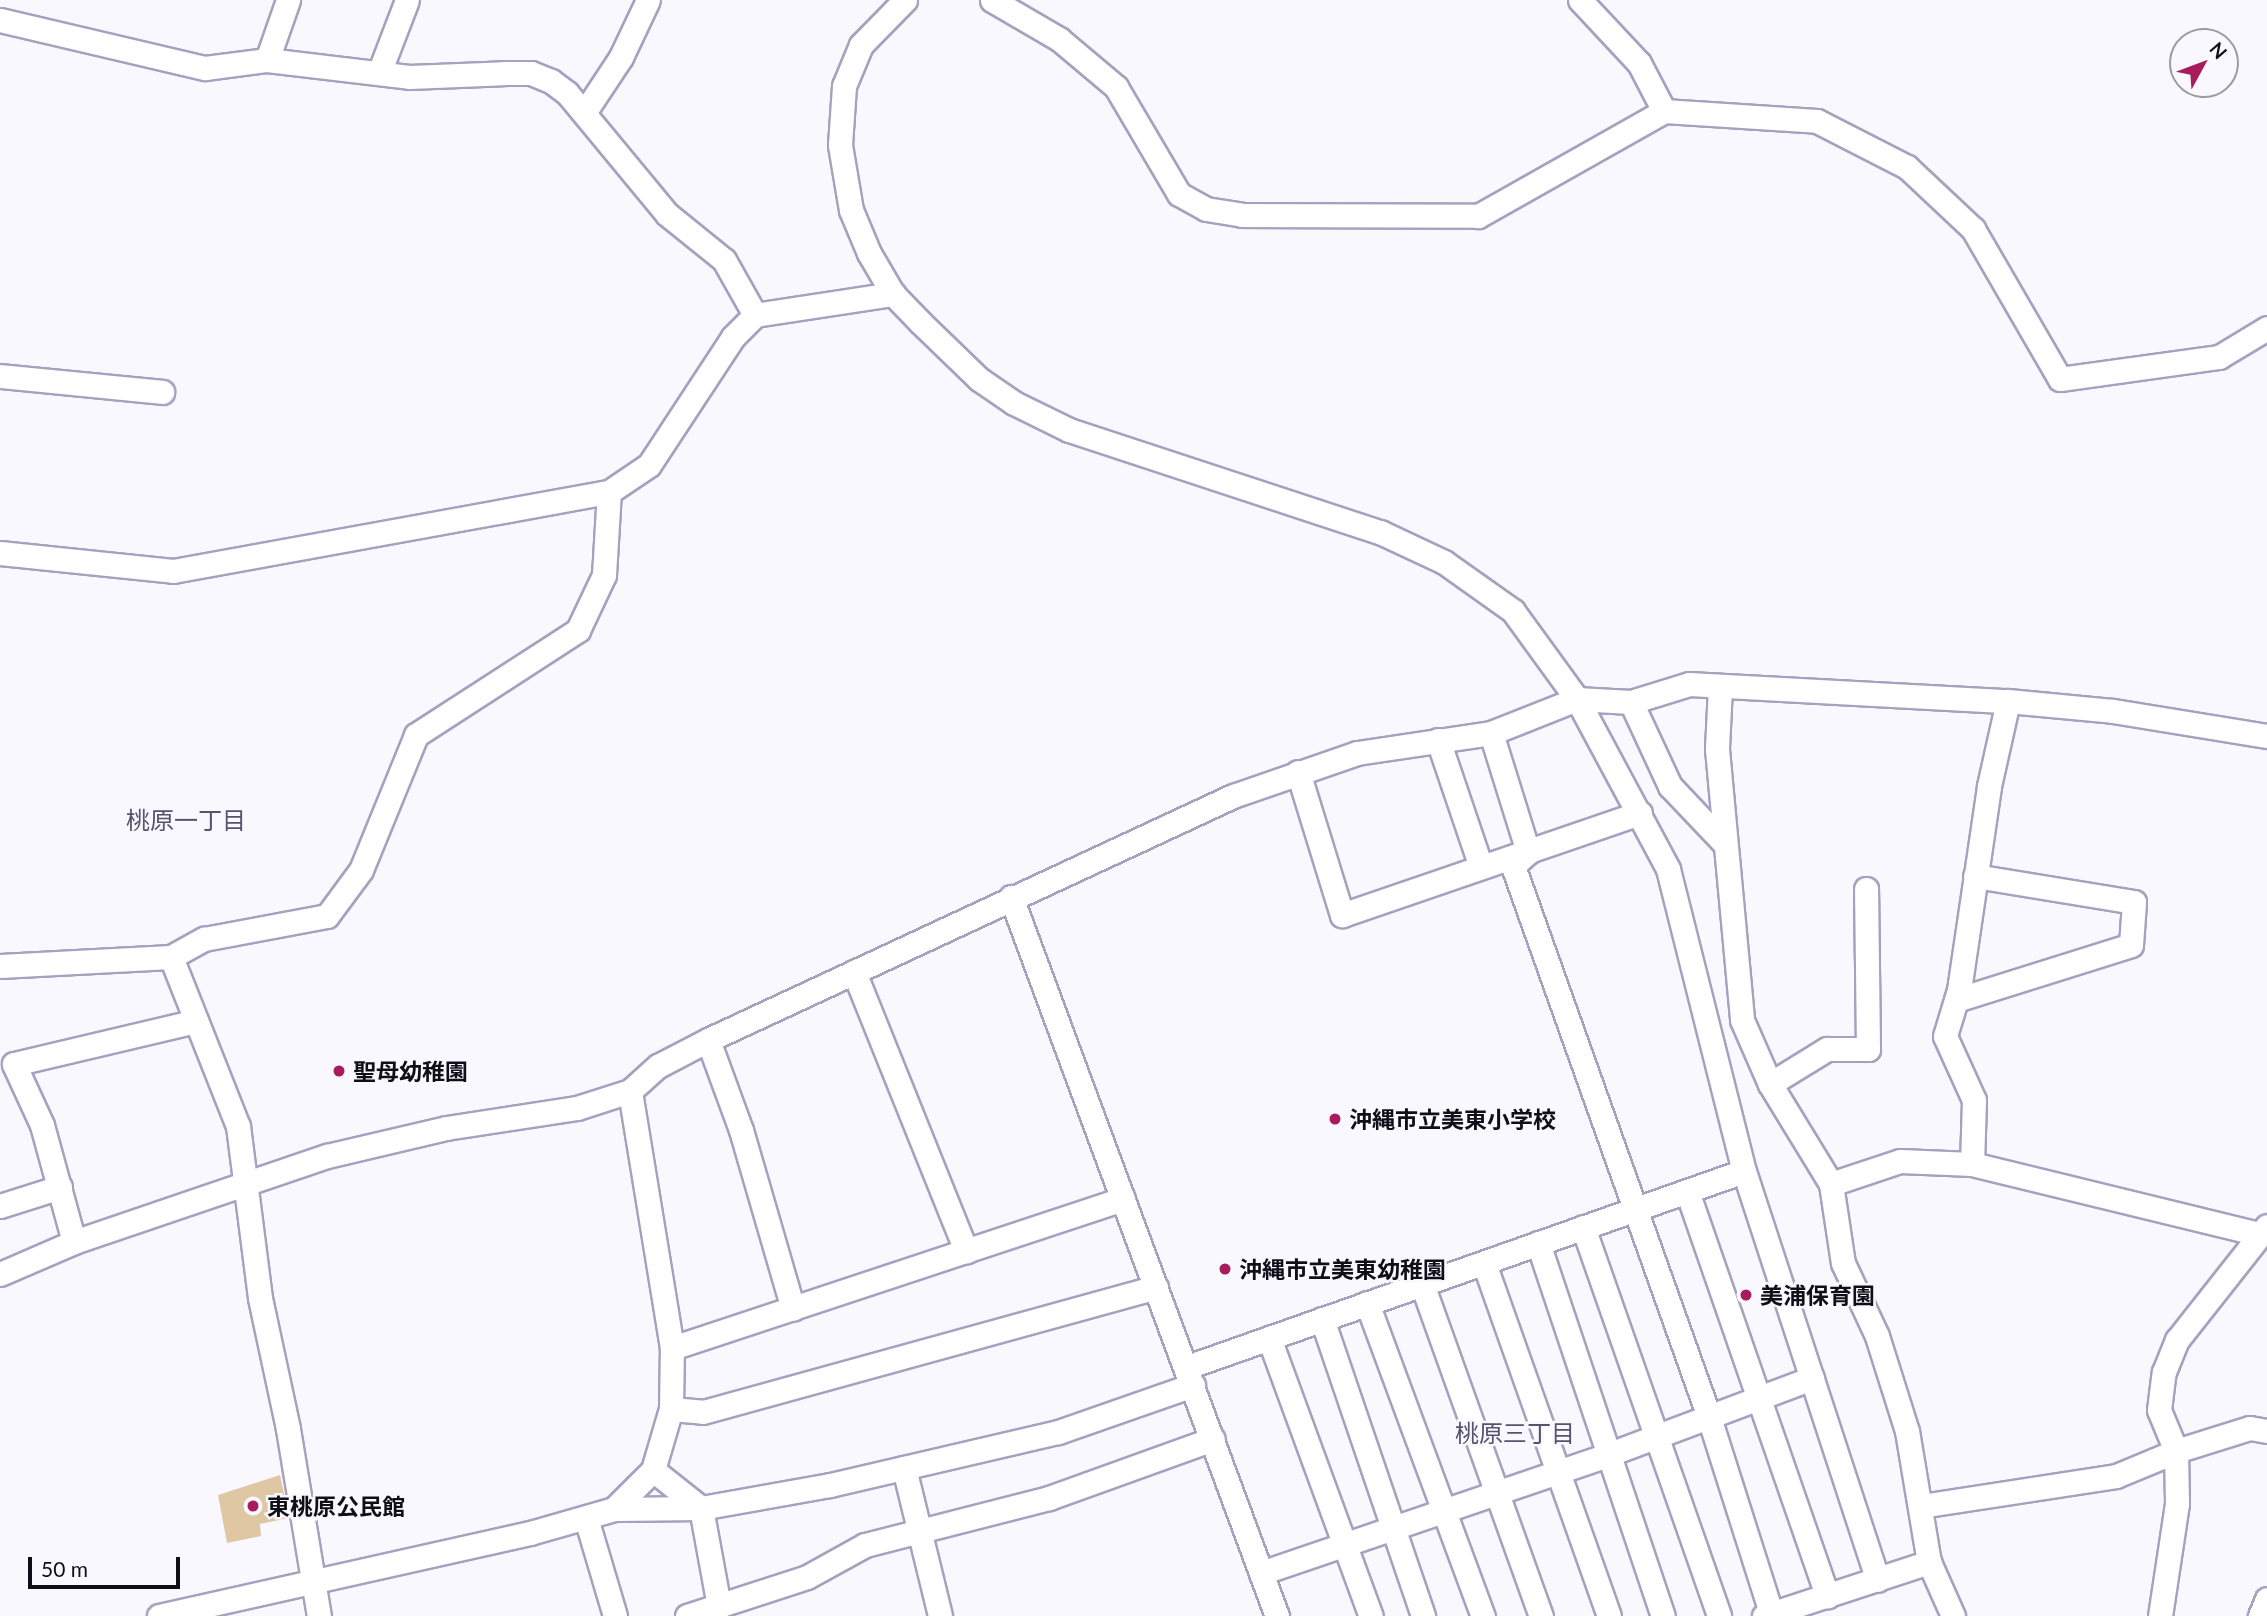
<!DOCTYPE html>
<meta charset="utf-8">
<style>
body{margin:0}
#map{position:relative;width:2267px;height:1616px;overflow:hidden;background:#f9f8ff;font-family:Lato,"Noto Sans JP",sans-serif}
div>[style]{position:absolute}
.building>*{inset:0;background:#e0c7a4}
.roads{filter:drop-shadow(2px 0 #a5a1bf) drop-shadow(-2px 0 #a5a1bf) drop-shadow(0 2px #a5a1bf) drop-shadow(0 -2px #a5a1bf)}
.minor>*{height:23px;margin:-11.5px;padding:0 11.5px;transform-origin:11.5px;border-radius:11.5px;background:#fff}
.dots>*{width:19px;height:19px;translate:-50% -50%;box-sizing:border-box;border:4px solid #f9f8ff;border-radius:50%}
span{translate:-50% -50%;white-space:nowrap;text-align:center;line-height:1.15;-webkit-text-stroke:5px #f9f8ff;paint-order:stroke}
.poi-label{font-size:23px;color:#100f19;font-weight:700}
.left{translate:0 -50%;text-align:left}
.neighbourhood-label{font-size:24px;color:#57536d}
.north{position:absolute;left:2169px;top:28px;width:70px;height:70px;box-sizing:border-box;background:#f9f8ff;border:2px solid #9c9ba3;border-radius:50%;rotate:49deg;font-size:19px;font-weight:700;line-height:28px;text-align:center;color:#100f19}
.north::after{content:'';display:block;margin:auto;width:24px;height:32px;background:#a81b5d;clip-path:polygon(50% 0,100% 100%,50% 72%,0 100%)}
.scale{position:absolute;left:28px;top:1557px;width:152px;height:32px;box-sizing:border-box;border:4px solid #100f19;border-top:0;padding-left:9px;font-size:21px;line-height:24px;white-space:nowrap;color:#100f19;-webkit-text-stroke:5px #f9f8ff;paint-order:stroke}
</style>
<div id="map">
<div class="building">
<i style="clip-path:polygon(280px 1475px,289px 1518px,260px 1524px,261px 1536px,227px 1543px,218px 1495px)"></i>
</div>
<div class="roads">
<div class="minor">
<i style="left:905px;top:0;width:63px;rotate:134.4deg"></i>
<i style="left:861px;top:45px;width:44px;rotate:112.5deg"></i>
<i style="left:844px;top:86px;width:59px;rotate:93.9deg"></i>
<i style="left:840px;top:145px;width:66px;rotate:80.4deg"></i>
<i style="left:851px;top:210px;width:47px;rotate:67.3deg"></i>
<i style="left:869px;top:253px;width:48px;rotate:59.7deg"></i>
<i style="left:893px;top:294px;width:39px;rotate:46deg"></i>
<i style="left:920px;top:322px;width:82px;rotate:44deg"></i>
<i style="left:979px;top:379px;width:42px;rotate:34.4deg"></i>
<i style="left:1014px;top:403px;width:61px;rotate:26.1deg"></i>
<i style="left:1069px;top:430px;width:327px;rotate:18.2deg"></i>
<i style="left:1380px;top:532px;width:71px;rotate:25.1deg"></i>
<i style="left:1444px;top:562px;width:85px;rotate:35.4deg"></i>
<i style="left:1513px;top:611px;width:109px;rotate:54deg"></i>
<i style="left:1577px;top:699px;width:193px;rotate:61.8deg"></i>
<i style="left:1668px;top:869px;width:311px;rotate:75.9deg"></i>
<i style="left:1744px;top:1171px;width:430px;rotate:71.9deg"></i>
<i style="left:992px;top:0;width:78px;rotate:30.2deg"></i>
<i style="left:1059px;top:39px;width:75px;rotate:40.1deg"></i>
<i style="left:1116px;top:87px;width:124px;rotate:59.5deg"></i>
<i style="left:1179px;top:194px;width:31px;rotate:29deg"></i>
<i style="left:1206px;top:209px;width:36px;rotate:9deg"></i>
<i style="left:1242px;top:215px;width:236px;rotate:0.2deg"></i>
<i style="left:1478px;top:216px;width:214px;rotate:-29.4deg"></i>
<i style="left:1664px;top:111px;width:153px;rotate:3.7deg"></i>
<i style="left:1817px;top:121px;width:101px;rotate:27.1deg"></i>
<i style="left:1907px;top:167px;width:91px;rotate:43.2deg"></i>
<i style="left:1973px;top:229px;width:173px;rotate:59.9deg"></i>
<i style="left:2060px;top:379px;width:161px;rotate:-7.9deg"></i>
<i style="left:2219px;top:357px;width:56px;rotate:-31.1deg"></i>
<i style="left:1580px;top:0;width:86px;rotate:46.9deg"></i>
<i style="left:1639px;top:63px;width:54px;rotate:62.5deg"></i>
<i style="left:0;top:20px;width:211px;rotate:13.2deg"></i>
<i style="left:205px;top:68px;width:63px;rotate:-7.4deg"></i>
<i style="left:267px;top:60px;width:143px;rotate:6.8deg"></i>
<i style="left:409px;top:77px;width:98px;rotate:-2.3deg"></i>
<i style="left:507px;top:73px;width:24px"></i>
<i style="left:531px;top:73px;width:22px;rotate:22deg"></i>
<i style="left:551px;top:81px;width:20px;rotate:37deg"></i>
<i style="left:567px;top:93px;width:157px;rotate:50.4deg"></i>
<i style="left:667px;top:214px;width:73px;rotate:38.9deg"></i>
<i style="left:724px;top:260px;width:63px;rotate:60.6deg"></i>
<i style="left:267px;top:60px;width:64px;rotate:-70.7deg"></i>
<i style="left:379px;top:73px;width:78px;rotate:-69deg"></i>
<i style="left:584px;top:113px;width:67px;rotate:-56.5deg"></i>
<i style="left:621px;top:57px;width:63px;rotate:-64.7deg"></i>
<i style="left:0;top:376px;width:163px;rotate:5.6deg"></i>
<i style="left:0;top:553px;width:174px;rotate:5.9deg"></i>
<i style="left:173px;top:571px;width:443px;rotate:-10.3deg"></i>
<i style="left:609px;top:492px;width:48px;rotate:-34deg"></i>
<i style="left:649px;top:465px;width:153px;rotate:-56.7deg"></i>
<i style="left:733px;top:337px;width:31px;rotate:-45deg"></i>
<i style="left:755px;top:315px;width:140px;rotate:-8.7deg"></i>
<i style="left:1720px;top:687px;width:62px;rotate:92.8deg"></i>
<i style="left:1717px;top:749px;width:272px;rotate:84.7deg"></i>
<i style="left:1742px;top:1020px;width:70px;rotate:66.4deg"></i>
<i style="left:1770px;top:1084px;width:117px;rotate:58.6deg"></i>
<i style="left:1831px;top:1184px;width:80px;rotate:81.4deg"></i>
<i style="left:1843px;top:1263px;width:81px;rotate:65deg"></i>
<i style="left:1877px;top:1336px;width:100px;rotate:72.5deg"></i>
<i style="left:1907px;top:1431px;width:133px;rotate:80.5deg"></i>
<i style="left:1929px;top:1562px;width:59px;rotate:66deg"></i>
<i style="left:1631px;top:702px;width:93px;rotate:65.1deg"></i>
<i style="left:1670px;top:786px;width:79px;rotate:46.5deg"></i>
<i style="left:1491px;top:733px;width:125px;rotate:72.7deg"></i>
<i style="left:1528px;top:852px;width:21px;rotate:137deg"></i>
<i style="left:1513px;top:866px;width:582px;rotate:70.41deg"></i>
<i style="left:1708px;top:1414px;width:209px;rotate:72.4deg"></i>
<i style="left:1438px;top:740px;width:134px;rotate:71.3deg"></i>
<i style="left:1298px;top:772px;width:150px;rotate:72.9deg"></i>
<i style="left:1342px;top:915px;width:315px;rotate:-18.9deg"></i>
<i style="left:1011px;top:897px;width:767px;rotate:69.7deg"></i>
<i style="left:171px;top:957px;width:182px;rotate:68.4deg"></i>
<i style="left:238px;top:1126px;width:173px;rotate:82.7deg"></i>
<i style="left:260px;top:1298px;width:134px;rotate:77.9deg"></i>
<i style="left:288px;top:1429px;width:190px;rotate:80.6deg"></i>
<i style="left:0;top:966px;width:171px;rotate:-3deg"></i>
<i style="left:171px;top:957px;width:38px;rotate:-29deg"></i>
<i style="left:204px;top:939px;width:125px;rotate:-10.6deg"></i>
<i style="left:327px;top:916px;width:57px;rotate:-53.5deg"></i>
<i style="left:361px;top:870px;width:146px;rotate:-67.8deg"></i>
<i style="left:416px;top:735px;width:193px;rotate:-32.9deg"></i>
<i style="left:578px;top:630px;width:61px;rotate:-64.7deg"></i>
<i style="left:604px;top:575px;width:83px;rotate:-86.6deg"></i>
<i style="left:854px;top:972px;width:301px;rotate:68.1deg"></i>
<i style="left:1956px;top:1000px;width:183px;rotate:-17.4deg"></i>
<i style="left:2131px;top:945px;width:43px;rotate:-86deg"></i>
<i style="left:2134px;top:902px;width:161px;rotate:-170.7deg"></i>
<i style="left:708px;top:1040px;width:96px;rotate:69.9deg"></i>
<i style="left:741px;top:1130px;width:186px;rotate:73.8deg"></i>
<i style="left:1770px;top:1084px;width:67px;rotate:-31.6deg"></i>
<i style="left:1827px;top:1049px;width:41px"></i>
<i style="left:1868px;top:1049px;width:160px;rotate:-90.7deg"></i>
<i style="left:1972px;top:1164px;width:64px;rotate:-88.2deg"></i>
<i style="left:1974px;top:1100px;width:70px;rotate:-114.4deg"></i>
<i style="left:1945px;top:1036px;width:48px;rotate:-73.1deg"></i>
<i style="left:1959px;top:990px;width:206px;rotate:-81.6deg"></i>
<i style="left:1989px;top:786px;width:87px;rotate:-77.4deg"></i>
<i style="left:1831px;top:1184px;width:73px;rotate:-18.4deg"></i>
<i style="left:1900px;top:1161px;width:72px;rotate:2.4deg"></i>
<i style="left:1972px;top:1164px;width:296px;rotate:13.7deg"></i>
<i style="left:1687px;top:1191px;width:429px;rotate:70.9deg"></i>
<i style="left:0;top:1206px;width:63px;rotate:-17.6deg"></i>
<i style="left:1583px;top:1227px;width:412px;rotate:70.7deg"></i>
<i style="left:74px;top:1242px;width:121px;rotate:-105.3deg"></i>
<i style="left:42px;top:1125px;width:67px;rotate:-114.7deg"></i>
<i style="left:14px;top:1064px;width:187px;rotate:-13.3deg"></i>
<i style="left:1538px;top:1243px;width:393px;rotate:71.5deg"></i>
<i style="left:1484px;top:1263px;width:374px;rotate:70.5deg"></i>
<i style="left:0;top:1274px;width:81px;rotate:-23.4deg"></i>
<i style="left:74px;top:1242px;width:267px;rotate:-18.8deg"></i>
<i style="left:327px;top:1156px;width:122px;rotate:-13.2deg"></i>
<i style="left:446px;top:1128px;width:133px;rotate:-8.7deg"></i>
<i style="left:577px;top:1108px;width:56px;rotate:-17.8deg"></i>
<i style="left:1422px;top:1284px;width:353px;rotate:70.3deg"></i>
<i style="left:1367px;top:1303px;width:334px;rotate:69.7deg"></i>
<i style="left:1322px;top:1319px;width:314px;rotate:71.2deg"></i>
<i style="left:1269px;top:1338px;width:296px;rotate:69.9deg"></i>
<i style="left:672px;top:1348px;width:475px;rotate:-18.3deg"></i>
<i style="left:1187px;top:1367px;width:590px;rotate:-19.39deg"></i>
<i style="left:671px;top:1409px;width:32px;rotate:5deg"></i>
<i style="left:703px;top:1412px;width:470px;rotate:-15.4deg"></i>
<i style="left:904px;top:1468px;width:152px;rotate:76.3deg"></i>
<i style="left:653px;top:1470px;width:61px;rotate:38.4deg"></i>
<i style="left:701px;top:1508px;width:131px;rotate:-10.1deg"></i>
<i style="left:830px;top:1485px;width:234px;rotate:-13.1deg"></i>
<i style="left:1058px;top:1432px;width:143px;rotate:-19.2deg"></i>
<i style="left:1921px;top:1506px;width:197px;rotate:-8.7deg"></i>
<i style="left:2116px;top:1476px;width:65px;rotate:-22.6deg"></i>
<i style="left:2176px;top:1451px;width:77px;rotate:-17.3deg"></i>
<i style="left:2250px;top:1428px;width:17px;rotate:10deg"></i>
<i style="left:614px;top:1509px;width:87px;rotate:-0.7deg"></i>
<i style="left:701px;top:1508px;width:100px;rotate:79.6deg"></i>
<i style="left:586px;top:1518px;width:102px;rotate:73.5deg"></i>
<i style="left:1261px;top:1573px;width:366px;rotate:-18.8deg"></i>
<i style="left:1607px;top:1455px;width:219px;rotate:-20.6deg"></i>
<i style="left:159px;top:1616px;width:380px;rotate:-12.6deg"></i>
<i style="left:530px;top:1533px;width:87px;rotate:-15.9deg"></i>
<i style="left:614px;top:1509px;width:55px;rotate:-45deg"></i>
<i style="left:653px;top:1470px;width:64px;rotate:-73.6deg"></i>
<i style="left:671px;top:1409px;width:61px;rotate:-89.1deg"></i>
<i style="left:672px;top:1348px;width:260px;rotate:-99.3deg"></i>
<i style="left:630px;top:1091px;width:38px;rotate:-42deg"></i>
<i style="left:658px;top:1066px;width:56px;rotate:-27.5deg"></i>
<i style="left:708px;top:1040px;width:579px;rotate:-24.93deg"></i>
<i style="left:1233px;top:796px;width:131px;rotate:-19.1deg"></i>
<i style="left:1357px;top:753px;width:135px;rotate:-8.5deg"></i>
<i style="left:1491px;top:733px;width:92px;rotate:-21.6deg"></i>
<i style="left:1577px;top:699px;width:54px;rotate:3.2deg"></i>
<i style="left:1631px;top:702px;width:61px;rotate:-17.2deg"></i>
<i style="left:1689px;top:684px;width:319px;rotate:3.1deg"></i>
<i style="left:2008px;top:701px;width:105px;rotate:5.4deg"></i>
<i style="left:2113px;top:711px;width:156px;rotate:9.2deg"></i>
<i style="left:687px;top:1616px;width:126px;rotate:-18deg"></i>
<i style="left:807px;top:1577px;width:66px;rotate:-28.9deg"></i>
<i style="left:865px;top:1545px;width:190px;rotate:-14.3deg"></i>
<i style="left:1049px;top:1498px;width:174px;rotate:-19.8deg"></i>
<i style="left:1764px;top:1616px;width:174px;rotate:-18.1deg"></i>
<i style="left:2160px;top:1616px;width:114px;rotate:-81.4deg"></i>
<i style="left:2177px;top:1503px;width:52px;rotate:-91.1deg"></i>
<i style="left:2176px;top:1451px;width:44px;rotate:-112.5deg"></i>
<i style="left:2159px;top:1410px;width:38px;rotate:-83deg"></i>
<i style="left:2164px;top:1372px;width:35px;rotate:-68deg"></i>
<i style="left:2177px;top:1340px;width:145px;rotate:-51.7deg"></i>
<i style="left:2260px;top:1616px;width:18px;rotate:-68deg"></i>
</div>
</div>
<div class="dots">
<i style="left:339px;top:1071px;background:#a81b5d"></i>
<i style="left:1335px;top:1119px;background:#a81b5d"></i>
<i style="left:1225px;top:1269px;background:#a81b5d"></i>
<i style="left:1746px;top:1295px;background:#a81b5d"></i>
<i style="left:253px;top:1506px;background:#a81b5d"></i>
</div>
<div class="poi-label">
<span class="left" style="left:353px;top:1071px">聖母幼稚園</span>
<span class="left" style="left:1349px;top:1119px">沖縄市立美東小学校</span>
<span class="left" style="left:1239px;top:1269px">沖縄市立美東幼稚園</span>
<span class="left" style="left:1760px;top:1295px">美浦保育園</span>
<span class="left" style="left:267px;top:1506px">東桃原公民館</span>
</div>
<div class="neighbourhood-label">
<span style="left:186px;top:820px">桃原一丁目</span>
<span style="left:1515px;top:1433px">桃原三丁目</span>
</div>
<div class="north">N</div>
<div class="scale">50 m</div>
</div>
